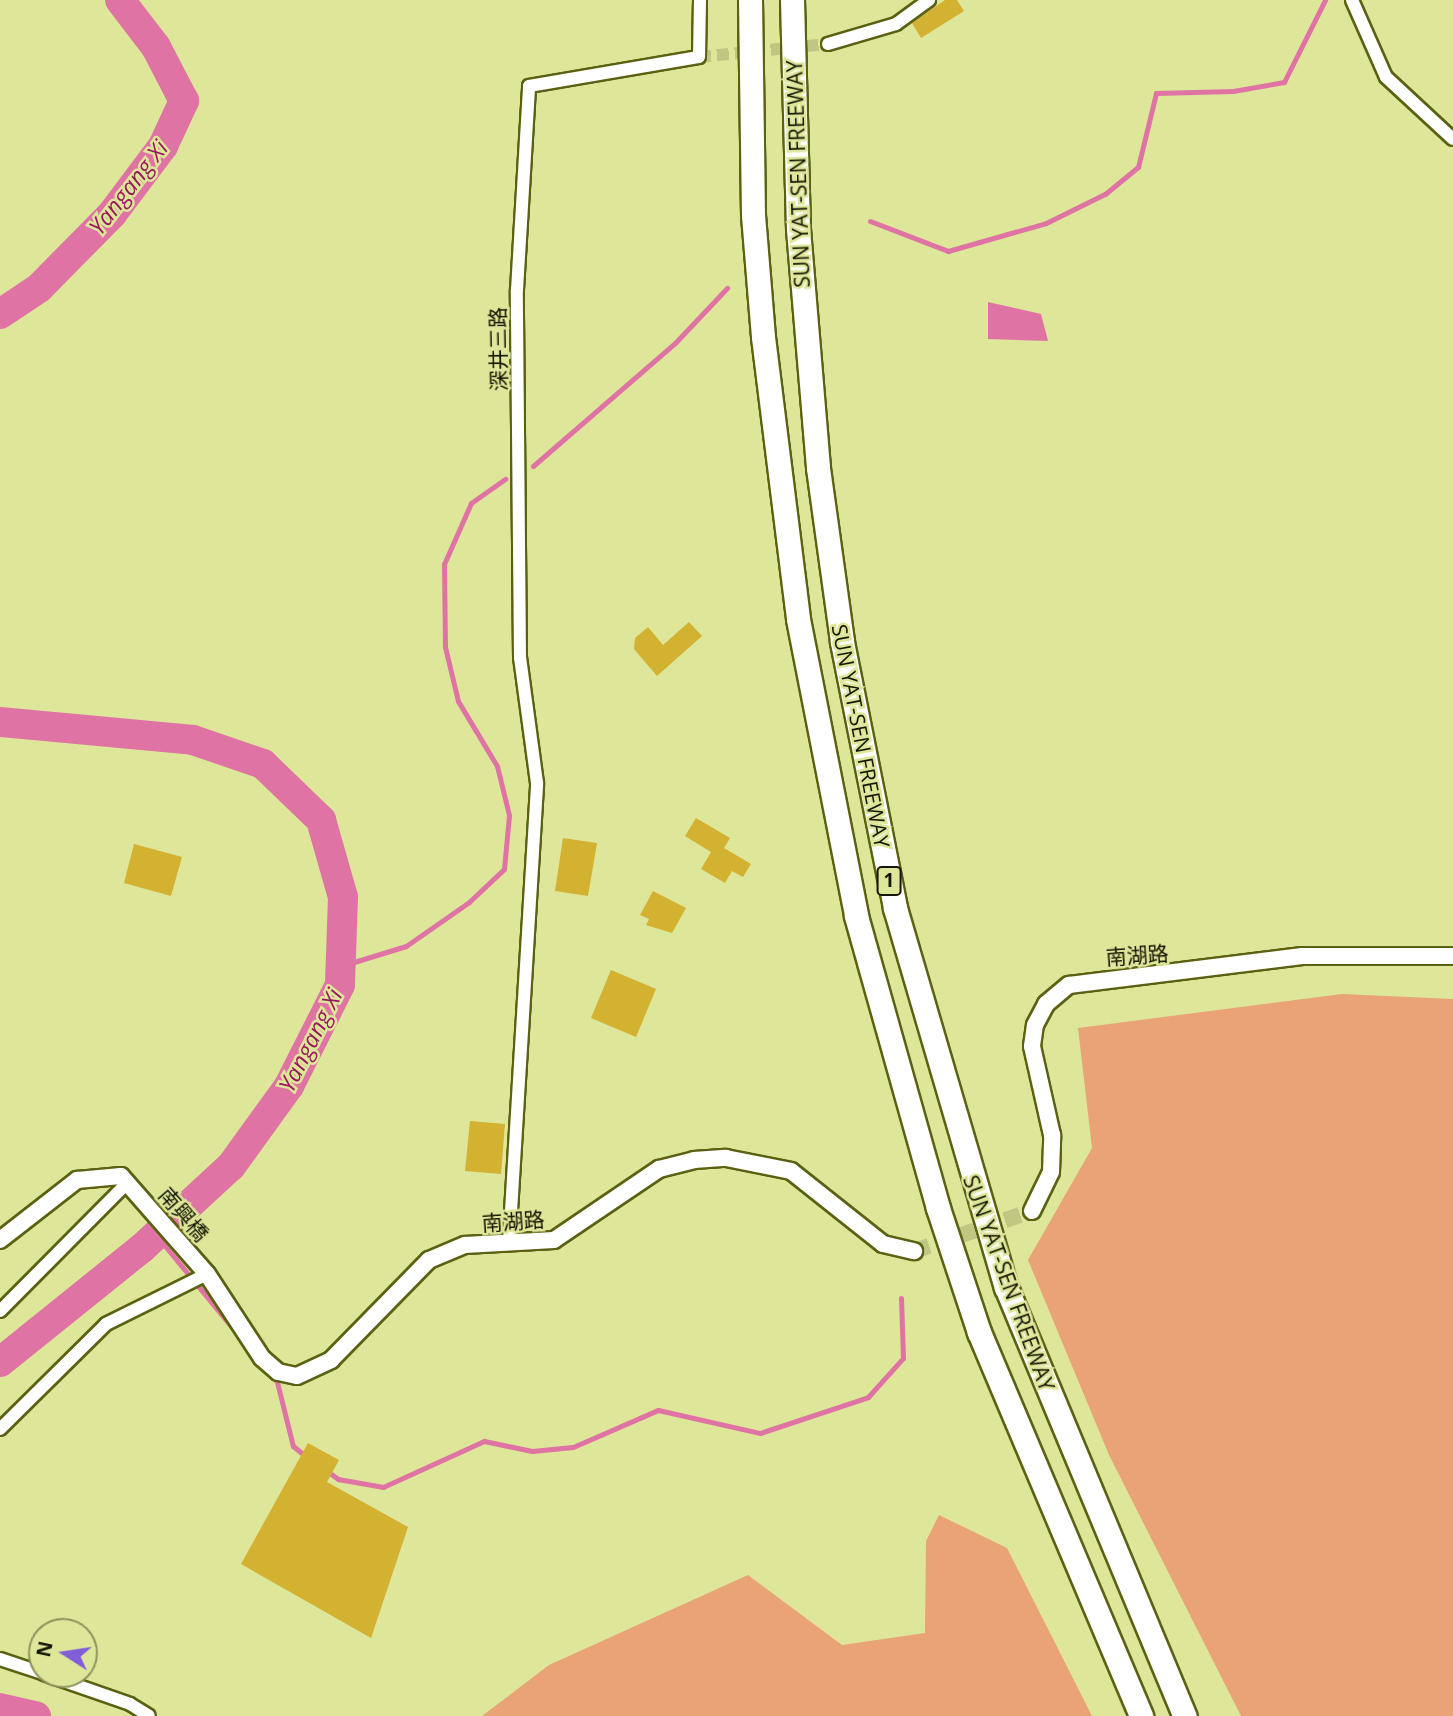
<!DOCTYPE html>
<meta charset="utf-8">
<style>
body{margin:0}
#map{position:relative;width:1453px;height:1716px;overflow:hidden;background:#dee69a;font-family:"Open Sans","Noto Sans TC",sans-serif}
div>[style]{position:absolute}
.green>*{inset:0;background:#e9a376}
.water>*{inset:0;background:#df74a4}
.stream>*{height:5px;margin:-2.5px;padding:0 2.5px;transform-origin:2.5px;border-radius:2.5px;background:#df74a4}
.river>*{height:30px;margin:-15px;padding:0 15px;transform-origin:15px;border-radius:15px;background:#df74a4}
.building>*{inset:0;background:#d3b131}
.minor-tunnel>*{height:12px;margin-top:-6px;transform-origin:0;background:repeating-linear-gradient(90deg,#c0c783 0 12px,transparent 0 18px)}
.tertiary-tunnel>*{height:16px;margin-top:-8px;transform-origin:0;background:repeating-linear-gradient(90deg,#c0c783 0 16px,transparent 0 24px)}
.roads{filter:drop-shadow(2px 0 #5c6112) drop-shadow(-2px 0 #5c6112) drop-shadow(0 2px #5c6112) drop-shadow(0 -2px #5c6112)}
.minor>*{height:12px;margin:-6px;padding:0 6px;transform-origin:6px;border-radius:6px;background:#fff}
.tertiary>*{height:16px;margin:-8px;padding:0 8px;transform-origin:8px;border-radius:8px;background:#fff}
.motorway>*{height:23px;margin:-11.5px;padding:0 11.5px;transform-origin:11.5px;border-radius:11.5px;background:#fff}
span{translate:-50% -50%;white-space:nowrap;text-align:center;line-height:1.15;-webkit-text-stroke:5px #dee69a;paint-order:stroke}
.shield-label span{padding:2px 5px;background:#dee69a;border:2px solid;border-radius:5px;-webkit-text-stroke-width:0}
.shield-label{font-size:19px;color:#151600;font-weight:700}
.street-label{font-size:21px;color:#151600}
.water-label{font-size:23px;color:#98175f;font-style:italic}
.north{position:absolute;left:28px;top:1618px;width:70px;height:70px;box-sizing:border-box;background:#dee69a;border:2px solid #8e935c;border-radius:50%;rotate:282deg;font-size:19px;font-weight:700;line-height:28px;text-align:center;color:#151600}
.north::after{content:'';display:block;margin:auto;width:24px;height:32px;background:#815ed8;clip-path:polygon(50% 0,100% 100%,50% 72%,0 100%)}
</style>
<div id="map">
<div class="green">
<i style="clip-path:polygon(1342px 994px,1453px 999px,1453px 1716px,1241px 1716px,1109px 1455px,1028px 1260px,1092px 1148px,1078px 1028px)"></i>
<i style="clip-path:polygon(939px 1515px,1007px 1548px,1092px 1716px,482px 1716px,549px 1665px,748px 1575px,842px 1645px,925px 1633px,926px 1541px)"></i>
</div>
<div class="water">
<i style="clip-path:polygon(988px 302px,1041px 314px,1048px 341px,988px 339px)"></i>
</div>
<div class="stream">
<i style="left:870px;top:221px;width:84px;rotate:21deg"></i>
<i style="left:948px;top:251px;width:102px;rotate:-15.9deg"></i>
<i style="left:1046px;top:223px;width:66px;rotate:-26.2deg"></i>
<i style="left:1105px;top:194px;width:43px;rotate:-39.3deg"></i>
<i style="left:1138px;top:167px;width:76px;rotate:-76.3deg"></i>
<i style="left:1156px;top:93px;width:77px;rotate:-1.5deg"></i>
<i style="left:1233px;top:91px;width:52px;rotate:-10deg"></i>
<i style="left:1284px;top:82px;width:92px;rotate:-63.4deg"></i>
<i style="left:533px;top:466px;width:188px;rotate:-40.9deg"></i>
<i style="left:675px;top:343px;width:76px;rotate:-46.6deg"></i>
<i style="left:341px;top:966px;width:68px;rotate:-17.1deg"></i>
<i style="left:406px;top:946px;width:77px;rotate:-34.9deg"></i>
<i style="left:469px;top:902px;width:48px;rotate:-43.3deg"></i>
<i style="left:504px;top:869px;width:54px;rotate:-84.7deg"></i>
<i style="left:509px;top:815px;width:50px;rotate:-103.8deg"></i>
<i style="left:497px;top:766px;width:76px;rotate:-121deg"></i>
<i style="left:458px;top:701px;width:56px;rotate:-103.5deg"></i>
<i style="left:445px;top:647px;width:83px;rotate:-90.7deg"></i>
<i style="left:444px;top:564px;width:67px;rotate:-66.1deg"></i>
<i style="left:471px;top:503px;width:42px;rotate:-35.2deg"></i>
<i style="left:156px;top:1235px;width:190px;rotate:50.5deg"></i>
<i style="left:277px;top:1382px;width:66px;rotate:76deg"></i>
<i style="left:293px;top:1446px;width:19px;rotate:39deg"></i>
<i style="left:327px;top:1471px;width:14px;rotate:36deg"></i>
<i style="left:338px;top:1479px;width:46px;rotate:10.1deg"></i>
<i style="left:383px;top:1487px;width:111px;rotate:-24.5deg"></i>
<i style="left:484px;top:1441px;width:49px;rotate:11.8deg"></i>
<i style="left:532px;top:1451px;width:41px;rotate:-5.6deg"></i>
<i style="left:573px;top:1447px;width:93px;rotate:-23.5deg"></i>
<i style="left:658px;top:1410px;width:105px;rotate:12.7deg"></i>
<i style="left:760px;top:1433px;width:114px;rotate:-18.4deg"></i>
<i style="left:868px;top:1397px;width:52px;rotate:-48.1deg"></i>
<i style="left:903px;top:1358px;width:60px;rotate:-91.9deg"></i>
</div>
<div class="river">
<i style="left:0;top:314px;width:47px;rotate:-33.7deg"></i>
<i style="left:39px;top:288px;width:104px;rotate:-45.4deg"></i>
<i style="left:112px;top:214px;width:85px;rotate:-53.1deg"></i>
<i style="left:163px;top:146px;width:50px;rotate:-65deg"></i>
<i style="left:184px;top:101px;width:61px;rotate:-117.4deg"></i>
<i style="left:156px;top:47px;width:59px;rotate:-127.5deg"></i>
<i style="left:0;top:722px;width:194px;rotate:5.3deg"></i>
<i style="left:193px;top:740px;width:74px;rotate:18.9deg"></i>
<i style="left:263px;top:764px;width:81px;rotate:44deg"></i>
<i style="left:321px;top:820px;width:80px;rotate:74.1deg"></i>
<i style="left:343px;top:897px;width:88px;rotate:92deg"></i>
<i style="left:340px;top:985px;width:113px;rotate:116.8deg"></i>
<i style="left:289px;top:1086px;width:99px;rotate:125.9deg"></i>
<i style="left:231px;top:1166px;width:121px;rotate:137.3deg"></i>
<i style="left:142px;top:1248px;width:182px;rotate:141.2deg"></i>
<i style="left:0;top:1708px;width:37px;rotate:13deg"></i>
</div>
<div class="building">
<i style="clip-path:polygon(945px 0,957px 0,964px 11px,921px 38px,912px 23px)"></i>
<i style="clip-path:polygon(689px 622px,702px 636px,657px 676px,634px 649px,635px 638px,648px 627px,663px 645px)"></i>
<i style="clip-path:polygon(696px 818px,730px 838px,724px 848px,751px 864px,743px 877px,732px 871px,725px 883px,701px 869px,711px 852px,685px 836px)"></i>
<i style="clip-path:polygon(563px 838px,597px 843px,588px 896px,555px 891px)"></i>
<i style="clip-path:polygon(134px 844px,182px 857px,171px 896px,124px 883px)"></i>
<i style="clip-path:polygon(653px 891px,686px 908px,672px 933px,646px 925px,649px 919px,640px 915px)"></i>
<i style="clip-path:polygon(611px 970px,656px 989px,636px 1037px,591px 1018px)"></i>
<i style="clip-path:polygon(470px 1121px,505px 1124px,501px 1174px,465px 1171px)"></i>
<i style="clip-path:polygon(308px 1443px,339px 1460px,327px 1482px,408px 1527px,371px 1638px,241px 1564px)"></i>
</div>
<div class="minor-tunnel">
<i style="left:699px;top:57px;width:130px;rotate:-5.8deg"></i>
</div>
<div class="tertiary-tunnel">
<i style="left:914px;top:1251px;width:125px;rotate:-18.7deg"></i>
</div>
<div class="roads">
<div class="minor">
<i style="left:1352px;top:0;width:84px;rotate:66.2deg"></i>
<i style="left:1386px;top:77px;width:91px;rotate:42.8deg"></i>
<i style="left:828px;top:44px;width:71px;rotate:-16.4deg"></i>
<i style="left:896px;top:24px;width:41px;rotate:-36deg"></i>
<i style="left:509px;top:1244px;width:462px;rotate:-86.5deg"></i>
<i style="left:537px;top:783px;width:126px;rotate:-97.7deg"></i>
<i style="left:520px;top:658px;width:368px;rotate:-90.5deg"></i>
<i style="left:517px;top:290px;width:204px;rotate:-86.6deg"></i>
<i style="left:529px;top:86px;width:172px;rotate:-9.7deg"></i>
<i style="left:699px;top:57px;width:57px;rotate:-89deg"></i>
<i style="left:0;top:1311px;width:182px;rotate:-45.2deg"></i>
<i style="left:0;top:1429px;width:149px;rotate:-44.7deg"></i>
<i style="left:106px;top:1324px;width:113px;rotate:-26.3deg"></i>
<i style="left:0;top:1659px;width:44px;rotate:18.4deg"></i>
<i style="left:44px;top:1674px;width:91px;rotate:19.2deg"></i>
<i style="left:130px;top:1704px;width:22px;rotate:32deg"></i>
</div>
<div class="tertiary">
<i style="left:1032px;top:1211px;width:43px;rotate:-64deg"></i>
<i style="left:1051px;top:1172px;width:37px;rotate:-88deg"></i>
<i style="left:1052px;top:1135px;width:91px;rotate:-102.7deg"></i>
<i style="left:1032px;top:1046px;width:21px;rotate:-82deg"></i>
<i style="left:1035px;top:1025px;width:24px;rotate:-62deg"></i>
<i style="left:1046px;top:1004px;width:30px;rotate:-40deg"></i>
<i style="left:1069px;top:985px;width:235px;rotate:-7.1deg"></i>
<i style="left:1302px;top:956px;width:151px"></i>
<i style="left:0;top:1240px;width:98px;rotate:-37.9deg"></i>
<i style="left:77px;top:1180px;width:44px;rotate:-5.2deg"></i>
<i style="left:121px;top:1176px;width:130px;rotate:48.7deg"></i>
<i style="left:207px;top:1274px;width:100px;rotate:56.8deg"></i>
<i style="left:262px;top:1358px;width:21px;rotate:41deg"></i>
<i style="left:278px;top:1372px;width:19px;rotate:12deg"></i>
<i style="left:297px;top:1376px;width:38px;rotate:-25deg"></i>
<i style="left:331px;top:1360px;width:140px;rotate:-45.6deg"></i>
<i style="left:429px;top:1260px;width:39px;rotate:-23deg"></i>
<i style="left:465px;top:1245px;width:89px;rotate:-3.2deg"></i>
<i style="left:554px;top:1240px;width:127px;rotate:-34.1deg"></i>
<i style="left:659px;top:1169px;width:36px;rotate:-14deg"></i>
<i style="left:694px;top:1160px;width:32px;rotate:-4deg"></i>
<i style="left:726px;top:1158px;width:66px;rotate:11.3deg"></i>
<i style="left:791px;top:1171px;width:117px;rotate:38.4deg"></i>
<i style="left:883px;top:1244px;width:32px;rotate:13deg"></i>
</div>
<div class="motorway">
<i style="left:750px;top:0;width:215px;rotate:89.2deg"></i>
<i style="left:753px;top:215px;width:122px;rotate:85.3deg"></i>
<i style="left:763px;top:337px;width:284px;rotate:82.9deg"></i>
<i style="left:798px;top:619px;width:303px;rotate:78.9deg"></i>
<i style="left:856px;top:916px;width:303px;rotate:74.3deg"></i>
<i style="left:938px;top:1208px;width:131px;rotate:71.7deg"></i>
<i style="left:979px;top:1332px;width:417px;rotate:67.1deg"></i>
<i style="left:792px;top:0;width:229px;rotate:88.5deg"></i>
<i style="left:798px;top:229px;width:240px;rotate:85.2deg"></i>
<i style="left:818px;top:468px;width:176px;rotate:82.1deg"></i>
<i style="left:842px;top:642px;width:271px;rotate:78.7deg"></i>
<i style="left:895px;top:908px;width:395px;rotate:73.7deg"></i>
<i style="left:1006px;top:1287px;width:465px;rotate:67.4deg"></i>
</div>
</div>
<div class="shield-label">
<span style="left:889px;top:881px">1</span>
</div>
<div class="street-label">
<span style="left:798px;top:174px;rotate:-92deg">SUN YAT-SEN FREEWAY</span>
<span style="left:498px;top:349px;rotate:-91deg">深井三路</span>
<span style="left:861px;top:736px;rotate:79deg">SUN YAT-SEN FREEWAY</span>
<span style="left:1137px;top:955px;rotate:-4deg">南湖路</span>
<span style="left:184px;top:1214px;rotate:49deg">南興橋</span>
<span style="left:513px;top:1221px;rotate:-4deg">南湖路</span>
<span style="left:1009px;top:1283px;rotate:70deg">SUN YAT-SEN FREEWAY</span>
</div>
<div class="water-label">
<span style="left:128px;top:187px;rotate:-52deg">Yangang Xi</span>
<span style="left:310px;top:1040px;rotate:-63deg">Yangang Xi</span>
</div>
<div class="north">N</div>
</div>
